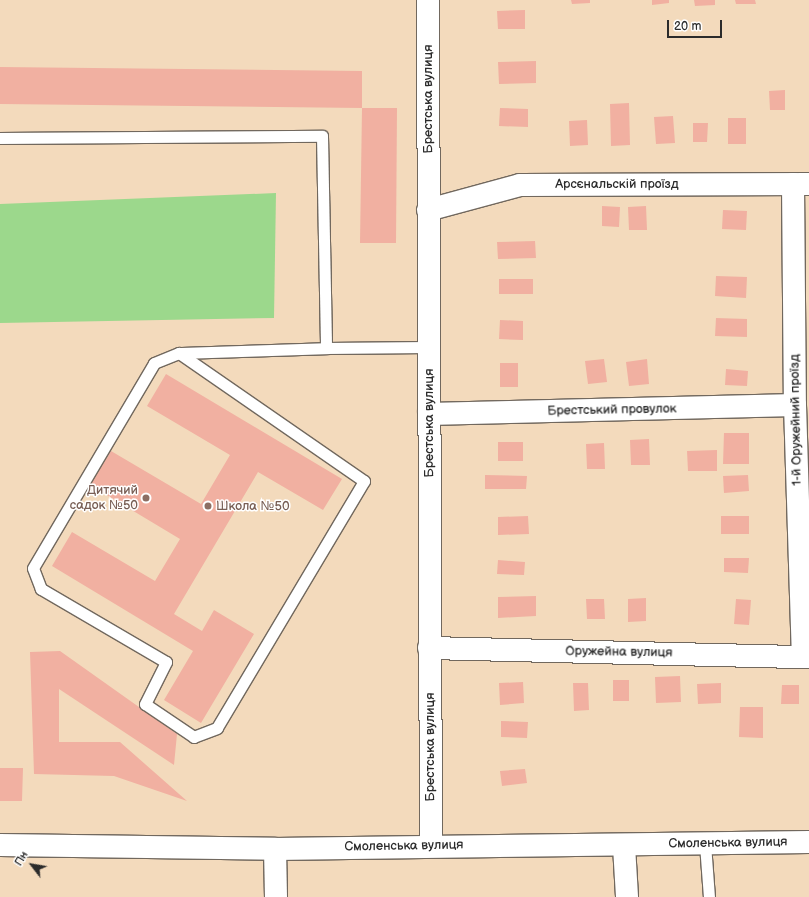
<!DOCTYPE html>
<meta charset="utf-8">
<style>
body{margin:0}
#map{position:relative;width:809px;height:897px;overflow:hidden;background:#f3dabc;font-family:"Balsamiq Sans",sans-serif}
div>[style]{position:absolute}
.green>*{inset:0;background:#9cd88c}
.building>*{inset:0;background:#f1b0a1}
.roads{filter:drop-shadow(1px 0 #71685e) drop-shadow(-1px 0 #71685e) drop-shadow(0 1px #71685e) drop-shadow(0 -1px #71685e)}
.lane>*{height:11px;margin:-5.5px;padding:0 5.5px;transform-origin:5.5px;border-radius:5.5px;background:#fff}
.street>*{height:22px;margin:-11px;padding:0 11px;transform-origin:11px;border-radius:11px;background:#fff}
.secondary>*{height:22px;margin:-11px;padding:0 11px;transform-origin:11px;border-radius:11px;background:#fff}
.dots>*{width:11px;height:11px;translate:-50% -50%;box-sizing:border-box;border:2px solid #fff;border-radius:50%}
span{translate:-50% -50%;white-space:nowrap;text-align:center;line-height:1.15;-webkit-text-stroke:3px #fff;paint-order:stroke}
.street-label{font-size:13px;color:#2b2b2b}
.education-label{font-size:13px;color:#785e54}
.right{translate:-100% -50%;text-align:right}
.left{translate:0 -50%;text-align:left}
.north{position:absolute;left:12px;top:845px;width:40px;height:40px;-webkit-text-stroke:3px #fff;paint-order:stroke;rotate:301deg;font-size:11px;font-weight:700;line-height:16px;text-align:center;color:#2b2b2b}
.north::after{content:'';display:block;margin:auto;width:14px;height:18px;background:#2b2b2b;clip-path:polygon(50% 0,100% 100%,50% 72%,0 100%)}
.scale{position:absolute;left:667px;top:20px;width:55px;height:18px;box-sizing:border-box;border:2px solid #2b2b2b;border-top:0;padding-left:5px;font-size:12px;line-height:14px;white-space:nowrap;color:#2b2b2b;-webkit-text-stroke:3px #fff;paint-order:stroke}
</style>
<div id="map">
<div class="green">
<i style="clip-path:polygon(276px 193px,274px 318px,0 323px,0 204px)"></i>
</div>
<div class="building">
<i style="clip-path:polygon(571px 0,590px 0,590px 3px,572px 4px)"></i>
<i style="clip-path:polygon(652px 0,669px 0,669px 3px,652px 5px)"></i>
<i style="clip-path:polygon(694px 0,715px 0,715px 5px,695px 6px)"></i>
<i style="clip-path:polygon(735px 0,755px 0,756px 4px,736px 4px)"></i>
<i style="clip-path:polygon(525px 10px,525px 29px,498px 29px,497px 11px)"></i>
<i style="clip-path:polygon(536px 61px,536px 83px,499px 84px,498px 62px)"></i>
<i style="clip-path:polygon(0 67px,362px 71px,362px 108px,0 104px)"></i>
<i style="clip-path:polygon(785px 90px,785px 110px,770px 110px,769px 91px)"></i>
<i style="clip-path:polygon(629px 103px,630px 145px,611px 146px,610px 104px)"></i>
<i style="clip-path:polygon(362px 108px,397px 108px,396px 243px,360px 243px)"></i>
<i style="clip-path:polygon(500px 108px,528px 109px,528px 127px,499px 126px)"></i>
<i style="clip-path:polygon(673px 116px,675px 143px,656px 144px,654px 117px)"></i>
<i style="clip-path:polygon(728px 118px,746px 118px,746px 144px,728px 144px)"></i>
<i style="clip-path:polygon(587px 120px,588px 145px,570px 146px,569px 121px)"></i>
<i style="clip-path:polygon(693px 123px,708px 123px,707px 142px,693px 142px)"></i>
<i style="clip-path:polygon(602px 206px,620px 207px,619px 227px,602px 226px)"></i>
<i style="clip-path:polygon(646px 206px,647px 230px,629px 230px,628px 207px)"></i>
<i style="clip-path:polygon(723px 210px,747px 211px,746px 230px,722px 229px)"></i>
<i style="clip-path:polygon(535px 241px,536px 258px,498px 259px,497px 242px)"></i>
<i style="clip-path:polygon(716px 276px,747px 277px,746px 298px,715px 296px)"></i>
<i style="clip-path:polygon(499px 279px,533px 279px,533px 294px,499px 294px)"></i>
<i style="clip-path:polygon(716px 318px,747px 319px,747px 337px,715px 336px)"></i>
<i style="clip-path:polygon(500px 320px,523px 321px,523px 340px,499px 339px)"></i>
<i style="clip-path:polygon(604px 359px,607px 382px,588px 384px,585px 361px)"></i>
<i style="clip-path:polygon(647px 359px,649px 384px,629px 386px,626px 362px)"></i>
<i style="clip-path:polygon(500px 363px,518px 363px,518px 387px,500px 387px)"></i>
<i style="clip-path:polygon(726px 369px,748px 371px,747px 386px,725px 385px)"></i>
<i style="clip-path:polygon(166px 374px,342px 479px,323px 510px,258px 472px,174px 614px,202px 631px,214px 610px,254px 634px,201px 723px,164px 700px,193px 651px,52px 566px,72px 532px,155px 581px,180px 539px,90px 485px,111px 451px,201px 504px,230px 455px,147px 406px)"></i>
<i style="clip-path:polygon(724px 433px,749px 433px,749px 464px,723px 464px)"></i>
<i style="clip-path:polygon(649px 439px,650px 465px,631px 465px,630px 440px)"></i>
<i style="clip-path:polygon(498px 442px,523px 442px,523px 461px,498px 461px)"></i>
<i style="clip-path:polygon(604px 443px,605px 469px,587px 469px,586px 444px)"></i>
<i style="clip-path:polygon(717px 450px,717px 471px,688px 471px,687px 451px)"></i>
<i style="clip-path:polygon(485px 475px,527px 476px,526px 489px,485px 489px)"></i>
<i style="clip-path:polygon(748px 475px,749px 491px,724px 493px,723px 476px)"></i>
<i style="clip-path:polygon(528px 516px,529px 534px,498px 535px,498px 517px)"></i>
<i style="clip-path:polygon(721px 516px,749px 516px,749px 534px,721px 534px)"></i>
<i style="clip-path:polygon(724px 558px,749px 558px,748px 573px,724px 572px)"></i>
<i style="clip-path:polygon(498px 560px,525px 562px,524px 575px,497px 574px)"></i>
<i style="clip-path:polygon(536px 596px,536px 616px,498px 618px,498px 597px)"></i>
<i style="clip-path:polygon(646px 598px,646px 621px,628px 622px,628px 599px)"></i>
<i style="clip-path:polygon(586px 599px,604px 599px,605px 619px,587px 619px)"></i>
<i style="clip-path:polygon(736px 599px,751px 600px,749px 625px,734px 624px)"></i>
<i style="clip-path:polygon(60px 651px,177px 734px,174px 765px,59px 689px,59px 742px,120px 742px,187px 801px,114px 776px,34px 774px,30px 652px)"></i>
<i style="clip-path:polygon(680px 676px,681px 702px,656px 703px,655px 677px)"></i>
<i style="clip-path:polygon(613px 680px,629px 680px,629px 701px,613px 701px)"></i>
<i style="clip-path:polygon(523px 682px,524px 703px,500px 705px,499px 683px)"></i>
<i style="clip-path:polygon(573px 683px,588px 683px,589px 710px,574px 711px)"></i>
<i style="clip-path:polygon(721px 683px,721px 703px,698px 704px,697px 684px)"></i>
<i style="clip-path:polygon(782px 685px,799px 685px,799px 704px,781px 704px)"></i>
<i style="clip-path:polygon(740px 707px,763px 707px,763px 738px,739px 737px)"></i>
<i style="clip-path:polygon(501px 721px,528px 722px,527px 738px,501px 737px)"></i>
<i style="clip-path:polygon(0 768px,23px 768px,22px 801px,0 801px)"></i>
<i style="clip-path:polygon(525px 769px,527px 783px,502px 786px,500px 771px)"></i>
</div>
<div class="roads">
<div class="lane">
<i style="left:0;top:138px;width:322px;rotate:-0.4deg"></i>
<i style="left:322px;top:136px;width:212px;rotate:88.9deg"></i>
<i style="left:326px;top:348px;width:102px;rotate:-0.6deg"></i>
<i style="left:179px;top:353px;width:225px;rotate:34.7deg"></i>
<i style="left:364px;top:481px;width:287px;rotate:120.8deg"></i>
<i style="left:217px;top:728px;width:25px;rotate:159deg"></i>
<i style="left:194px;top:737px;width:59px;rotate:-146deg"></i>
<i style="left:145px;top:704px;width:47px;rotate:-63.4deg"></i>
<i style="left:166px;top:662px;width:145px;rotate:-149.7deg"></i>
<i style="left:41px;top:589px;width:22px;rotate:-111deg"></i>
<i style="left:33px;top:568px;width:238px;rotate:-59.4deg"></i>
<i style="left:154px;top:363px;width:27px;rotate:-22deg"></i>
<i style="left:179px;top:353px;width:147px;rotate:-1.9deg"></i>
<i style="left:705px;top:844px;width:53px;rotate:85.7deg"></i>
</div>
<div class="street">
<i style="left:428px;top:0;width:846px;rotate:89.8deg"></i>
<i style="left:793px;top:184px;width:221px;rotate:89.5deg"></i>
<i style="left:795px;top:405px;width:251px;rotate:88.2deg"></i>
<i style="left:428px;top:210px;width:95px;rotate:-15.2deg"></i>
<i style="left:520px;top:185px;width:289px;rotate:-0.2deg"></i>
<i style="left:429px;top:414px;width:366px;rotate:-1.4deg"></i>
<i style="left:429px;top:648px;width:380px;rotate:1.4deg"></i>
<i style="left:624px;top:846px;width:51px;rotate:86.6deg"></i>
<i style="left:275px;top:849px;width:48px;rotate:88.8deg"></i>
</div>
<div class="secondary">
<i style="left:0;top:845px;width:275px;rotate:0.8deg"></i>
<i style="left:275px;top:849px;width:534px;rotate:-0.75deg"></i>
</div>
</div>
<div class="dots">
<i style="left:146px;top:498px;background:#8d6e63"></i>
<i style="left:208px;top:506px;background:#8d6e63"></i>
</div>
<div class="street-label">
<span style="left:428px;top:99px;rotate:-90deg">Брестська вулиця</span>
<span style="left:617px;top:184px">Арсєнальскій проїзд</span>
<span style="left:612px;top:410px;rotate:-1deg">Брестський провулок</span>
<span style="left:796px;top:420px;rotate:-91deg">1-й Оружейний проїзд</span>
<span style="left:429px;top:423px;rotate:-90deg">Брестська вулиця</span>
<span style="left:619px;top:652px;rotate:1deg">Оружейна вулиця</span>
<span style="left:430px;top:747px;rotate:-90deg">Брестська вулиця</span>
<span style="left:728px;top:843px;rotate:-1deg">Смоленська вулиця</span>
<span style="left:404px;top:846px;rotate:-1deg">Смоленська вулиця</span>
</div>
<div class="education-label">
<span class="right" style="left:138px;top:498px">Дитячий<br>садок №50</span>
<span class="left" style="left:216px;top:506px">Школа №50</span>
</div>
<div class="north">Пн</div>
<div class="scale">20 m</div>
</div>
